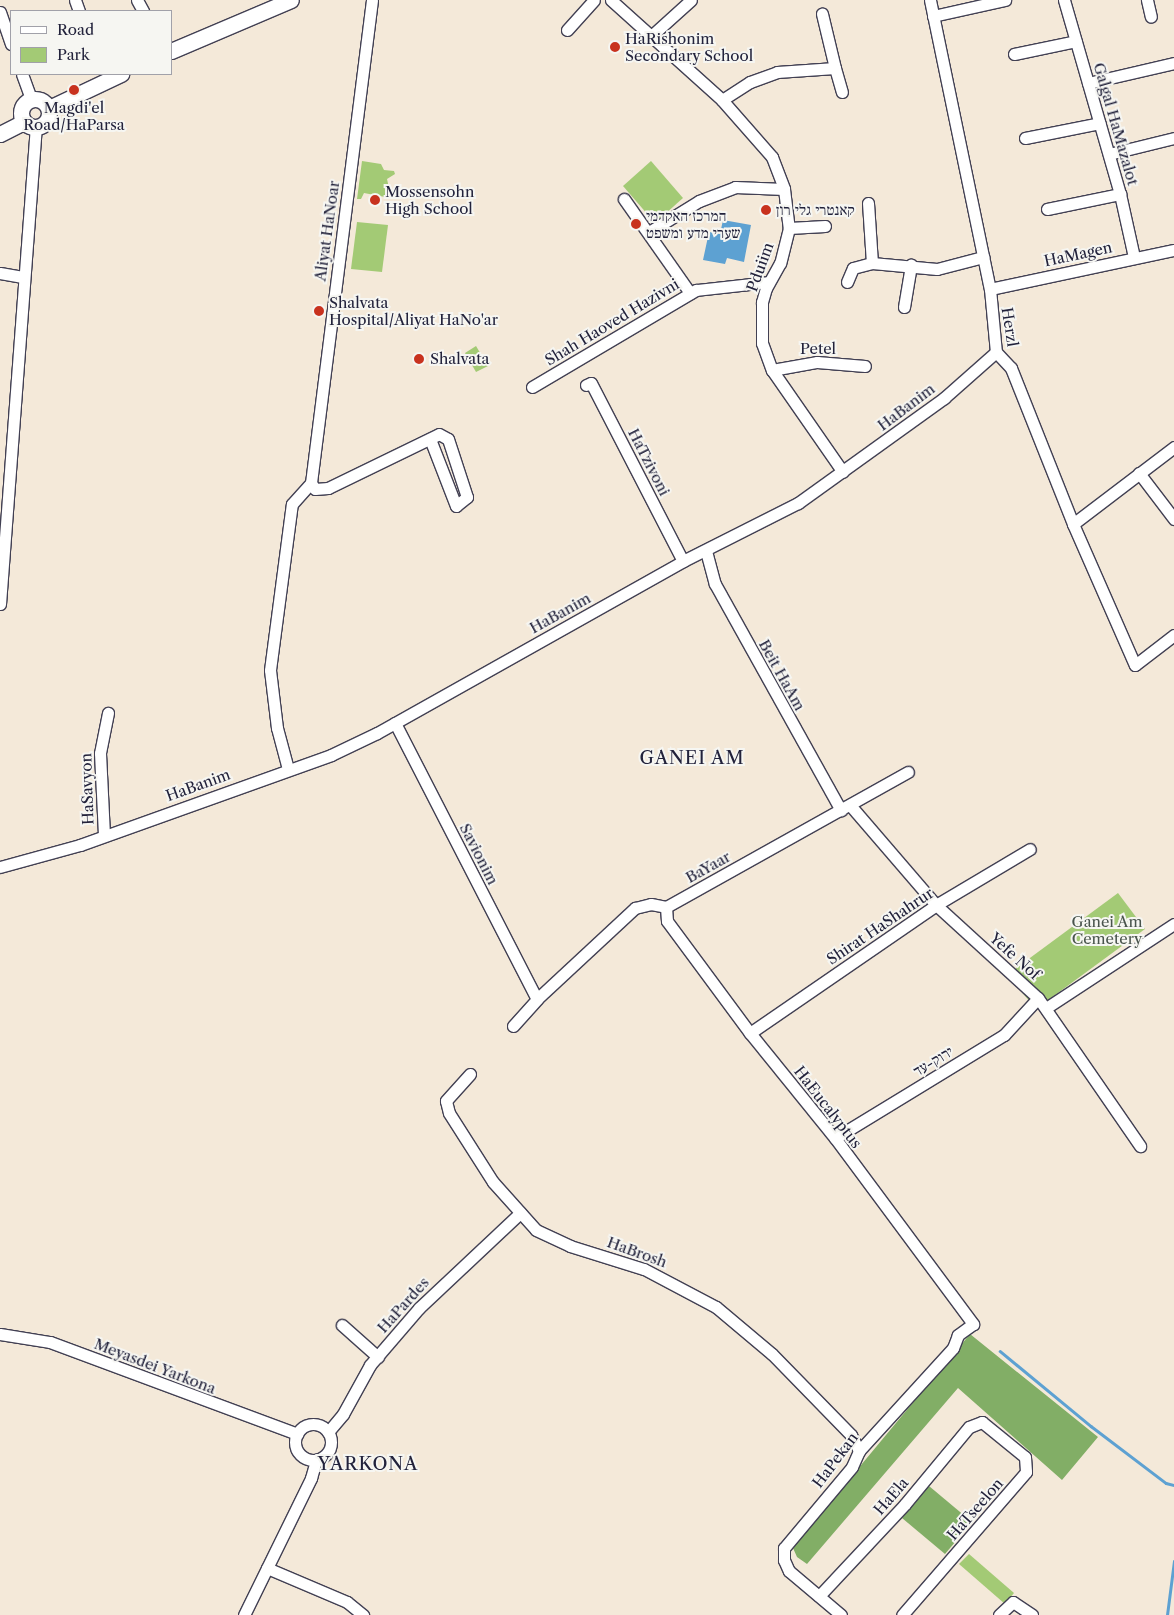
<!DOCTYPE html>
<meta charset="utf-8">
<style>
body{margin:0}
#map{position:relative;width:1174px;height:1615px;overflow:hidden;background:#f4e9d9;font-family:"Libre Caslon Text","Frank Ruhl Libre",serif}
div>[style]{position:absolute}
.green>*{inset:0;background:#a3ca75}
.forest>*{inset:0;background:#82ae66}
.water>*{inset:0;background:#5da1d2}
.stream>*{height:2.5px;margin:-1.25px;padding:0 1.25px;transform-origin:1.25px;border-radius:1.25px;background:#5da1d2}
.roads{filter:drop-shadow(1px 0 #424053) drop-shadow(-1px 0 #424053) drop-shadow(0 1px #424053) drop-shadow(0 -1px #424053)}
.minor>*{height:11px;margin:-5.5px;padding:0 5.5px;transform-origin:5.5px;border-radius:5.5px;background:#fff}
.minor>.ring{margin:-5.5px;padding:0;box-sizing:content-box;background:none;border:11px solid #fff;border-radius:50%}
.major>*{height:15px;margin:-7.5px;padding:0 7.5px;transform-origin:7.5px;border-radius:7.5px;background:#fff}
.major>.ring{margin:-7.5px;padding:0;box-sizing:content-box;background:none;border:15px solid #fff;border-radius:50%}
.dots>*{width:14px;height:14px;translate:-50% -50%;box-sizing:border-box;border:2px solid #f6f6f2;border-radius:50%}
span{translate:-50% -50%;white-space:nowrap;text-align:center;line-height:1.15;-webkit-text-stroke:4px #f6f6f2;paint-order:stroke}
.poi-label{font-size:15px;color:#22223b}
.left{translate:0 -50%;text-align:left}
.street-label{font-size:15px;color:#22223b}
.park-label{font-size:15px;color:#49544c}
.quarter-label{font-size:18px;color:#22223b;letter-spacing:1px}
.legend{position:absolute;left:10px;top:10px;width:162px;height:65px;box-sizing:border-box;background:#f6f6f2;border:1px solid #a1a1a9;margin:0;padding:6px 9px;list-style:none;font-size:15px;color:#22223b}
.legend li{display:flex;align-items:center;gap:10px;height:25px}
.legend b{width:25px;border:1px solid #a1a1a9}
</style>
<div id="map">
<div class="green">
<i style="clip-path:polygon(362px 161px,381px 164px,384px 170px,394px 171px,395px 174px,387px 179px,389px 188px,385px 197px,364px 193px,361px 199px,357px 199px)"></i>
<i style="clip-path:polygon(651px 161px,683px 198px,655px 223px,623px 186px)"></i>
<i style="clip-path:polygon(357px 222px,388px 225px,382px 272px,351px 269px)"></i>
<i style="clip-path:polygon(476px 346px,488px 366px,476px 372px,465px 353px)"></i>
<i style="clip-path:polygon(1118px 893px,1145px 929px,1036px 1009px,1007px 975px)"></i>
<i style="clip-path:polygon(969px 1554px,1014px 1593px,1005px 1604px,959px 1564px)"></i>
</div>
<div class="forest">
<i style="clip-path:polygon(970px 1334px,1098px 1437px,1062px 1480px,958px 1388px,807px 1564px,797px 1557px,793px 1548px,797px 1542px)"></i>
<i style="clip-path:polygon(929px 1486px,972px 1522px,945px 1554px,902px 1518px)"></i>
</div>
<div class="water">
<i style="clip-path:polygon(723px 220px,751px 225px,744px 262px,727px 258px,725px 264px,703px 260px,709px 232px,720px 234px)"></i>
</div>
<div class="stream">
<i style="left:1000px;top:1351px;width:118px;rotate:39.5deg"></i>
<i style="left:1091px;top:1426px;width:94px;rotate:37.2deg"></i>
<i style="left:1166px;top:1483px;width:8px;rotate:14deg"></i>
<i style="left:1167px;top:1615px;width:54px;rotate:-82.6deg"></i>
</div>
<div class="roads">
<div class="minor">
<i style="left:75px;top:0;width:12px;rotate:70deg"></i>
<i style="left:137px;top:0;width:13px;rotate:61deg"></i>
<i style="left:372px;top:0;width:487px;rotate:97.2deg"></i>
<i style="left:311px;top:483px;width:7px;rotate:56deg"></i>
<i style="left:315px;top:489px;width:13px;rotate:-4deg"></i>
<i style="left:328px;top:488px;width:123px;rotate:-25.9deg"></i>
<i style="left:439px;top:434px;width:10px;rotate:29deg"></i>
<i style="left:448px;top:439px;width:61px;rotate:71.9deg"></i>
<i style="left:467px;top:497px;width:14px;rotate:141deg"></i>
<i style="left:456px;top:506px;width:72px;rotate:-111.2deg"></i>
<i style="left:611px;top:0;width:149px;rotate:42deg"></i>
<i style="left:722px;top:100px;width:76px;rotate:48.7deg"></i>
<i style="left:772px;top:157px;width:34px;rotate:69deg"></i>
<i style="left:784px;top:189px;width:39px;rotate:83deg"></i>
<i style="left:789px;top:228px;width:36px;rotate:104deg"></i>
<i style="left:780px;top:263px;width:29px;rotate:119deg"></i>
<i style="left:766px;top:288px;width:15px;rotate:106deg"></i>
<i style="left:762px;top:302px;width:41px;rotate:90deg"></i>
<i style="left:762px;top:343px;width:29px;rotate:70deg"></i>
<i style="left:772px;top:370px;width:124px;rotate:55.2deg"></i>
<i style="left:930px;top:0;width:295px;rotate:78.3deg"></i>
<i style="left:990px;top:289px;width:63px;rotate:84.6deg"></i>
<i style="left:996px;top:352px;width:22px;rotate:47deg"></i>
<i style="left:1011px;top:368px;width:168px;rotate:68.3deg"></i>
<i style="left:1073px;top:524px;width:154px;rotate:66.3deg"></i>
<i style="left:1135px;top:665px;width:49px;rotate:-37.6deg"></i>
<i style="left:1064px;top:0;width:202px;rotate:73.9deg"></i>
<i style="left:1120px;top:194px;width:65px;rotate:77.5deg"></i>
<i style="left:1147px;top:0;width:17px;rotate:77deg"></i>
<i style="left:0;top:12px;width:34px;rotate:71deg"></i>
<i style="left:933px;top:16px;width:74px;rotate:-12.5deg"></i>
<i style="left:567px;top:30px;width:40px;rotate:-48deg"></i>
<i style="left:650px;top:37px;width:55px;rotate:-42.1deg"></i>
<i style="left:1014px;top:54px;width:63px;rotate:-11.8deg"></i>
<i style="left:835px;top:68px;width:25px;rotate:74deg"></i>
<i style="left:22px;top:74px;width:29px;rotate:70deg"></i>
<i style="left:1088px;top:83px;width:88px;rotate:-13.1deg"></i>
<i style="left:722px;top:100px;width:33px;rotate:-33deg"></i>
<i style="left:750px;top:82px;width:29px;rotate:-20deg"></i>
<i style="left:777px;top:72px;width:58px;rotate:-3.9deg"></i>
<i style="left:835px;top:68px;width:56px;rotate:-103.5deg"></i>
<i style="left:1025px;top:138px;width:76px;rotate:-11.3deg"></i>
<i style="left:1109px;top:154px;width:67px;rotate:-13.8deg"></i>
<i style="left:624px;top:199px;width:115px;rotate:54.9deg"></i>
<i style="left:868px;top:203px;width:60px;rotate:86.2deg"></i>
<i style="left:1047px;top:209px;width:75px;rotate:-11.6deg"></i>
<i style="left:789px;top:228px;width:36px;rotate:-3deg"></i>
<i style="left:649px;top:232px;width:59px;rotate:-31.8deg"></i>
<i style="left:699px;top:201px;width:39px;rotate:-21deg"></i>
<i style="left:735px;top:187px;width:49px;rotate:2.3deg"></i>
<i style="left:0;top:273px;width:23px;rotate:10deg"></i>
<i style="left:847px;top:282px;width:15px;rotate:-67deg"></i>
<i style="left:853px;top:268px;width:20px;rotate:-15deg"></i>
<i style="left:872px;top:263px;width:65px;rotate:5.3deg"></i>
<i style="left:937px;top:269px;width:48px;rotate:-14.6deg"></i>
<i style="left:990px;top:289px;width:188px;rotate:-12deg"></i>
<i style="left:904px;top:307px;width:43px;rotate:-80.5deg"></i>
<i style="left:772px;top:370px;width:46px;rotate:-10.1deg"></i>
<i style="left:817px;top:362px;width:48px;rotate:4.8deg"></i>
<i style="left:586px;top:385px;width:5px;rotate:-22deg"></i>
<i style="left:591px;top:383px;width:200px;rotate:62.7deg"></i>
<i style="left:532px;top:387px;width:191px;rotate:-30.6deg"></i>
<i style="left:696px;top:290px;width:73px;rotate:-6.3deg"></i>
<i style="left:1139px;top:473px;width:58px;rotate:52.7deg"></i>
<i style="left:1073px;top:524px;width:127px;rotate:-37.3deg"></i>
<i style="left:706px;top:551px;width:34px;rotate:75deg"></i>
<i style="left:715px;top:584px;width:259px;rotate:60.9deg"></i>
<i style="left:0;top:604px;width:479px;rotate:-85.7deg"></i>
<i style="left:395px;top:723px;width:310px;rotate:62.8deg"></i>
<i style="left:288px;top:769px;width:42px;rotate:-105deg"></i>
<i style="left:277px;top:728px;width:58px;rotate:-96.9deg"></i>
<i style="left:270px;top:670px;width:167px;rotate:-82.5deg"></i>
<i style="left:292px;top:504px;width:28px;rotate:-48deg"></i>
<i style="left:850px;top:805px;width:132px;rotate:49.3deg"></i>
<i style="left:936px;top:905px;width:138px;rotate:42.4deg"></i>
<i style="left:1038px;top:998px;width:180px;rotate:55.4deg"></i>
<i style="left:104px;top:835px;width:82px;rotate:-92.8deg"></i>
<i style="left:100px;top:753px;width:41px;rotate:-78.7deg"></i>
<i style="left:0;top:867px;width:83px;rotate:-15.4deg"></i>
<i style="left:80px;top:845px;width:267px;rotate:-19.7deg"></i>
<i style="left:331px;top:755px;width:51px;rotate:-25.6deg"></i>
<i style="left:377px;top:733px;width:351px;rotate:-29.3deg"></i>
<i style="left:683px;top:561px;width:129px;rotate:-26.8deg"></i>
<i style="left:798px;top:503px;width:180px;rotate:-35.7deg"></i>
<i style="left:944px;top:398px;width:69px;rotate:-41.5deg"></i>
<i style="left:666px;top:907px;width:14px;rotate:86deg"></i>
<i style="left:667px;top:921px;width:139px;rotate:53.5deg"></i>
<i style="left:750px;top:1033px;width:135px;rotate:51deg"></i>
<i style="left:835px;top:1138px;width:232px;rotate:53.4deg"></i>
<i style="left:973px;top:1324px;width:19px;rotate:144deg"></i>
<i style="left:958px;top:1335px;width:14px;rotate:111deg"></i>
<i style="left:953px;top:1348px;width:139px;rotate:132.4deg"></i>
<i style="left:859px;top:1451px;width:17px;rotate:114deg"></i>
<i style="left:852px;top:1467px;width:106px;rotate:130deg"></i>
<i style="left:784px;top:1548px;width:12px;rotate:90deg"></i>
<i style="left:784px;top:1560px;width:12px;rotate:66deg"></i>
<i style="left:789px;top:1571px;width:68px;rotate:40.2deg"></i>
<i style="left:1046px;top:1008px;width:153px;rotate:-33.3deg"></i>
<i style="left:513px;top:1026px;width:36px;rotate:-48deg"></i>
<i style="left:537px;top:999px;width:134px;rotate:-42.9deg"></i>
<i style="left:635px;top:908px;width:16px;rotate:-14deg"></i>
<i style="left:651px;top:904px;width:15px;rotate:11deg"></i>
<i style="left:666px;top:907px;width:277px;rotate:-29.2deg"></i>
<i style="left:750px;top:1033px;width:226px;rotate:-34.5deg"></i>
<i style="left:936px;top:905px;width:109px;rotate:-30.8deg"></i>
<i style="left:470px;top:1074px;width:36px;rotate:132deg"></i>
<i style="left:446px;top:1101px;width:12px;rotate:76deg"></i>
<i style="left:449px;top:1113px;width:82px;rotate:57.5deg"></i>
<i style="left:493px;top:1182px;width:64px;rotate:48.1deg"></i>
<i style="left:536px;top:1230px;width:38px;rotate:25deg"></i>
<i style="left:570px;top:1246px;width:77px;rotate:17.3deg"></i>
<i style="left:644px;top:1269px;width:81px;rotate:27.8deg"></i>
<i style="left:716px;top:1307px;width:73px;rotate:40deg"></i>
<i style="left:772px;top:1354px;width:113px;rotate:45.7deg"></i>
<i style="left:851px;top:1435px;width:18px;rotate:63deg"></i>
<i style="left:835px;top:1138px;width:198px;rotate:-31.4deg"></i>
<i style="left:1004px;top:1035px;width:50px;rotate:-47.4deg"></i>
<i style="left:342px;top:1325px;width:48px;rotate:41.6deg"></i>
<i style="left:0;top:1334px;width:51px;rotate:9.1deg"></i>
<i style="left:50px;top:1342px;width:264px;rotate:20.4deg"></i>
<i class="ring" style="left:295px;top:1424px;width:25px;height:25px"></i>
<i style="left:328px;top:1432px;width:23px;rotate:-50deg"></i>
<i style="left:343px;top:1414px;width:56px;rotate:-61.1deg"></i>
<i style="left:370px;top:1365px;width:75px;rotate:-49.3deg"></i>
<i style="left:419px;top:1308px;width:139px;rotate:-43.2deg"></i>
<i style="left:267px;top:1568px;width:87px;rotate:23deg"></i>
<i style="left:347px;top:1602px;width:21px;rotate:39deg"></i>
<i style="left:819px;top:1596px;width:126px;rotate:-46.9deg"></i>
<i style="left:905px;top:1504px;width:100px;rotate:-50.3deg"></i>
<i style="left:969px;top:1427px;width:14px;rotate:-21deg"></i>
<i style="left:982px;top:1422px;width:55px;rotate:39.1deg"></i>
<i style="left:1025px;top:1457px;width:15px;rotate:86deg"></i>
<i style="left:1026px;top:1472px;width:189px;rotate:130.9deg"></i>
<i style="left:244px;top:1615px;width:153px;rotate:-63.9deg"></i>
<i style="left:311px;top:1478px;width:19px;rotate:-74deg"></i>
<i style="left:999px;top:1615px;width:19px;rotate:-43deg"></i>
<i style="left:1013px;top:1602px;width:23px;rotate:34deg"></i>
</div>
<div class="major">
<i style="left:171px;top:51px;width:130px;rotate:-23deg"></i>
<i class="ring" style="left:21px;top:99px;width:13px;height:13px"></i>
<i style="left:49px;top:108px;width:80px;rotate:-25.3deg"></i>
<i style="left:0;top:134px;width:27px;rotate:-27deg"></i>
</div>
</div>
<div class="dots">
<i style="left:615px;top:47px;background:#c8321e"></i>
<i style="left:74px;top:90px;background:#c8321e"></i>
<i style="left:375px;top:200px;background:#c8321e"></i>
<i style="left:766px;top:210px;background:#c8321e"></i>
<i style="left:636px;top:224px;background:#c8321e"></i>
<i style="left:319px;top:311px;background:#c8321e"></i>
<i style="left:419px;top:359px;background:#c8321e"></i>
</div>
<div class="poi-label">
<span class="left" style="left:625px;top:47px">HaRishonim<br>Secondary School</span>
<span style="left:74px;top:116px">Magdi'el<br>Road/HaParsa</span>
<span class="left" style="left:385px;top:200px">Mossensohn<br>High School</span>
<span class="left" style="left:776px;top:210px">קאנטרי גלי רון</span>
<span class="left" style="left:646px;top:224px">המרכז האקדמי<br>שערי מדע ומשפט</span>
<span class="left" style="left:329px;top:311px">Shalvata<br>Hospital/Aliyat HaNo'ar</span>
<span class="left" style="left:430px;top:359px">Shalvata</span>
</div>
<div class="street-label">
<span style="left:1116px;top:124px;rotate:74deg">Galgal HaMazalot</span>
<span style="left:327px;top:231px;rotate:-82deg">Aliyat HaNoar</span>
<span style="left:1078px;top:254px;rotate:-12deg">HaMagen</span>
<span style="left:760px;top:267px;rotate:-70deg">Pduiim</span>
<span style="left:612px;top:322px;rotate:-31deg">Shah Haoved Hazivni</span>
<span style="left:1010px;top:327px;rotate:81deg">Herzl</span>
<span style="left:818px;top:349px">Petel</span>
<span style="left:906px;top:407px;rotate:-37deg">HaBanim</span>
<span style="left:649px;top:462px;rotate:63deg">HaTzivoni</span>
<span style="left:560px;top:613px;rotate:-29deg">HaBanim</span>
<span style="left:782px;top:675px;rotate:61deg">Beit HaAm</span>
<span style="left:198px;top:785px;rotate:-20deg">HaBanim</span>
<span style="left:87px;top:789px;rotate:-92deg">HaSavyon</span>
<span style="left:479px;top:854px;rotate:63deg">Savionim</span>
<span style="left:708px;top:867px;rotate:-29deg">BaYaar</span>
<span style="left:880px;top:926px;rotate:-34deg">Shirat HaShahrur</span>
<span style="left:1015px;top:956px;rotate:42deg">Yefe Nof</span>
<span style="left:933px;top:1061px;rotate:-31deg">ירוק-עד</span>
<span style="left:828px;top:1107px;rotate:52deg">HaEucalyptus</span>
<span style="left:637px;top:1252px;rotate:20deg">HaBrosh</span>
<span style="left:403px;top:1305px;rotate:-48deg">HaPardes</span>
<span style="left:155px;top:1366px;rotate:21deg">Meyasdei Yarkona</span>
<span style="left:835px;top:1460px;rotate:-53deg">HaPekan</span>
<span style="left:891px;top:1496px;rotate:-49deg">HaEla</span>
<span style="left:975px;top:1509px;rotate:-49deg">HaTseelon</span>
</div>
<div class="park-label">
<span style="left:1107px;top:930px">Ganei Am<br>Cemetery</span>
</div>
<div class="quarter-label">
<span style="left:692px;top:758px">GANEI AM</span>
<span style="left:368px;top:1464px">YARKONA</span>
</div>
<ul class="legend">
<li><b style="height:6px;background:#fff"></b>Road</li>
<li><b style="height:14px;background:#a3ca75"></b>Park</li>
</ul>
</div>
